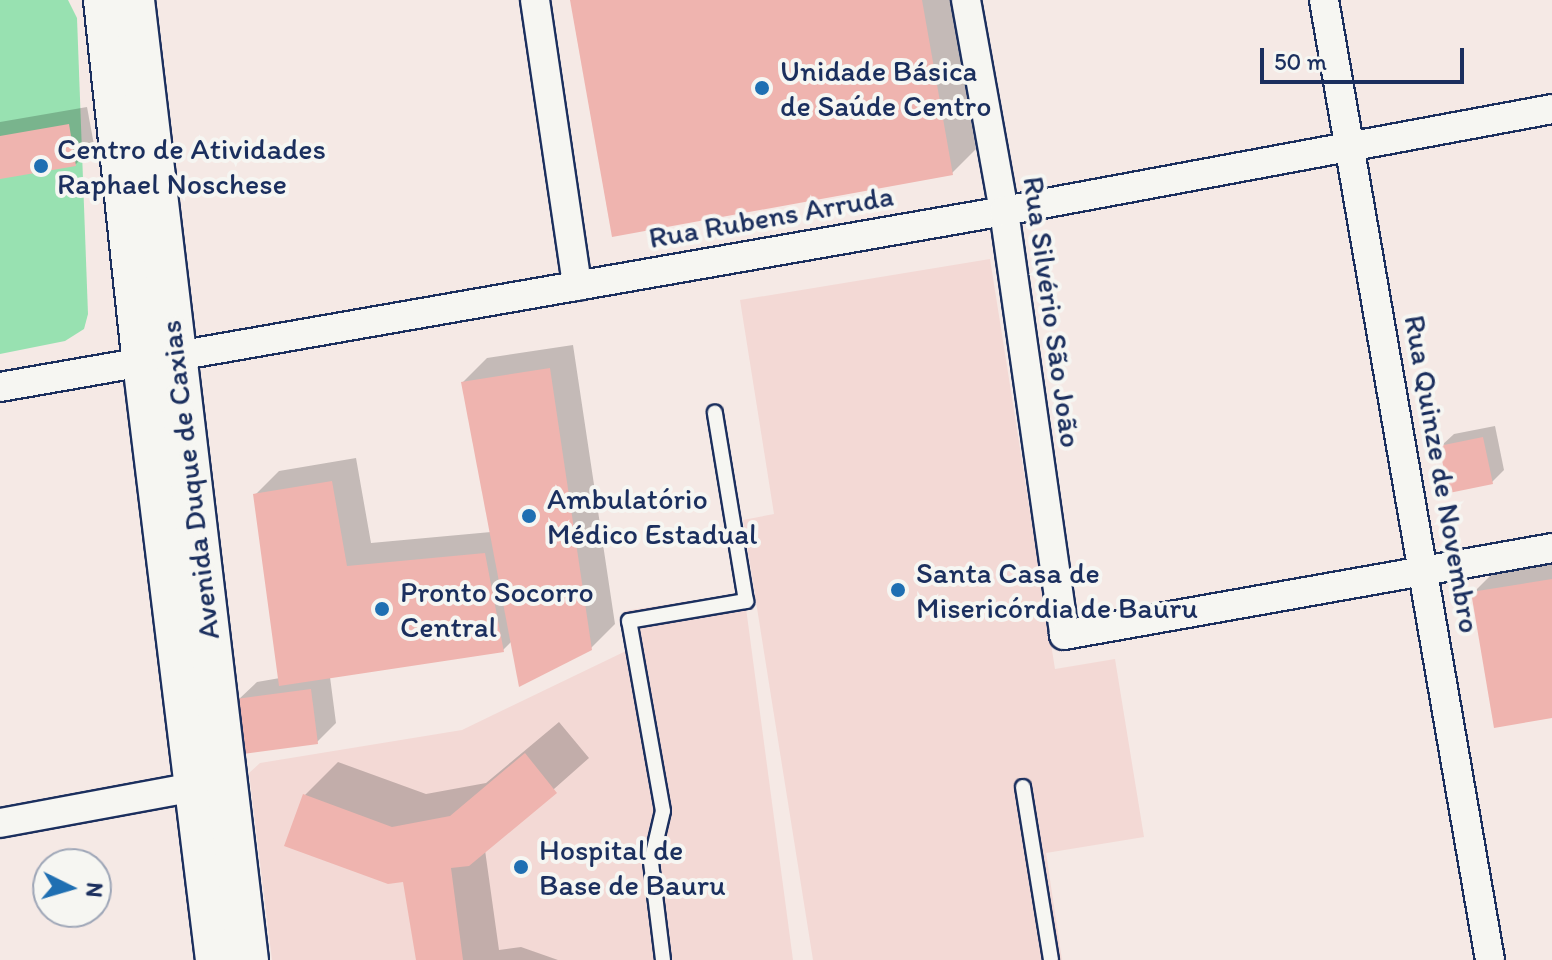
<!DOCTYPE html>
<meta charset="utf-8">
<style>
body{margin:0}
#map{position:relative;width:1552px;height:960px;overflow:hidden;background:#f5e9e5;font-family:Itim,sans-serif}
div>[style]{position:absolute}
.built>*{inset:0;background:#f3d9d5}
.green>*{inset:0;background:#98e1b1}
.shadow>*{inset:0;background:#0003}
.building>*{inset:0;background:#efb4af}
.roads{filter:drop-shadow(2px 0 #1b2f5e) drop-shadow(-2px 0 #1b2f5e) drop-shadow(0 2px #1b2f5e) drop-shadow(0 -2px #1b2f5e)}
.service>*{height:14px;margin:-7px;padding:0 7px;transform-origin:7px;border-radius:7px;background:#f6f6f2}
.minor>*{height:28px;margin:-14px;padding:0 14px;transform-origin:14px;border-radius:14px;background:#f6f6f2}
.secondary>*{height:40px;margin:-20px;padding:0 20px;transform-origin:20px;border-radius:20px;background:#f6f6f2}
.dots>*{width:22px;height:22px;translate:-50% -50%;box-sizing:border-box;border:4px solid #f6f6f2;border-radius:50%}
span{translate:-50% -50%;white-space:nowrap;text-align:center;line-height:1.15;-webkit-text-stroke:8px #f6f6f2;paint-order:stroke}
.poi-label{font-size:30px;color:#1b2f5e}
.left{translate:0 -50%;text-align:left}
.street-label{font-size:30px;color:#1b2f5e}
.north{position:absolute;left:32px;top:848px;width:80px;height:80px;box-sizing:border-box;background:#f6f6f2;border:2px solid #9ea6b7;border-radius:50%;rotate:95deg;font-size:22px;font-weight:700;line-height:32px;text-align:center;color:#1b2f5e}
.north::after{content:'';display:block;margin:auto;width:28px;height:36px;background:#1f6fb2;clip-path:polygon(50% 0,100% 100%,50% 72%,0 100%)}
.scale{position:absolute;left:1260px;top:48px;width:204px;height:36px;box-sizing:border-box;border:4px solid #1b2f5e;border-top:0;padding-left:10px;font-size:24px;line-height:28px;white-space:nowrap;color:#1b2f5e;-webkit-text-stroke:6px #f6f6f2;paint-order:stroke}
</style>
<div id="map">
<div class="built">
<i style="clip-path:polygon(990px 259px,1055px 669px,1115px 659px,1144px 837px,1046px 853px,1062px 960px,813px 960px,743px 520px,774px 514px,740px 300px)"></i>
<i style="clip-path:polygon(744px 593px,793px 960px,272px 960px,249px 773px,260px 763px,462px 730px,628px 650px,624px 611px)"></i>
</div>
<div class="green">
<i style="clip-path:polygon(0 0,68px 0,77px 18px,88px 314px,84px 329px,65px 341px,0 354px)"></i>
</div>
<div class="shadow">
<i style="clip-path:polygon(572px 0,950px 0,976px 149px,952px 173px)"></i>
<i style="clip-path:polygon(87px 107px,94px 145px,76px 164px,0 176px,0 122px)"></i>
<i style="clip-path:polygon(573px 345px,615px 624px,591px 648px,512px 641px,503px 650px,330px 677px,336px 723px,317px 742px,238px 700px,257px 682px,280px 678px,255px 495px,279px 471px,356px 458px,371px 543px,491px 532px,463px 382px,487px 358px)"></i>
<i style="clip-path:polygon(1495px 426px,1504px 470px,1492px 482px,1441px 446px,1454px 434px)"></i>
<i style="clip-path:polygon(1552px 560px,1552px 716px,1473px 593px,1497px 569px)"></i>
<i style="clip-path:polygon(559px 722px,589px 758px,485px 850px,499px 950px,521px 947px,558px 960px,418px 960px,405px 880px,305px 795px,338px 762px,426px 794px,486px 783px)"></i>
</div>
<div class="building">
<i style="clip-path:polygon(570px 0,922px 0,953px 175px,612px 237px)"></i>
<i style="clip-path:polygon(69px 124px,76px 166px,0 179px,0 136px)"></i>
<i style="clip-path:polygon(550px 368px,592px 650px,519px 687px,461px 382px)"></i>
<i style="clip-path:polygon(1483px 437px,1493px 484px,1449px 493px,1439px 446px)"></i>
<i style="clip-path:polygon(332px 481px,347px 566px,485px 553px,504px 652px,279px 686px,253px 494px)"></i>
<i style="clip-path:polygon(1552px 579px,1552px 718px,1494px 728px,1471px 592px)"></i>
<i style="clip-path:polygon(311px 689px,318px 744px,243px 754px,236px 699px)"></i>
<i style="clip-path:polygon(525px 753px,557px 793px,469px 866px,451px 868px,463px 960px,416px 960px,403px 882px,388px 884px,284px 846px,303px 794px,392px 827px,450px 816px)"></i>
</div>
<div class="roads">
<div class="service">
<i style="left:1023px;top:787px;width:175px;rotate:80.8deg"></i>
<i style="left:663px;top:960px;width:99px;rotate:-97deg"></i>
<i style="left:651px;top:862px;width:52px;rotate:-76.8deg"></i>
<i style="left:663px;top:811px;width:193px;rotate:-100.1deg"></i>
<i style="left:629px;top:621px;width:119px;rotate:-9.7deg"></i>
<i style="left:746px;top:601px;width:191px;rotate:-99.4deg"></i>
</div>
<div class="minor">
<i style="left:535px;top:0;width:289px;rotate:81.6deg"></i>
<i style="left:966px;top:0;width:214px;rotate:79.8deg"></i>
<i style="left:1004px;top:211px;width:428px;rotate:81.9deg"></i>
<i style="left:1064px;top:635px;width:496px;rotate:-10.1deg"></i>
<i style="left:1324px;top:0;width:974px;rotate:80.19deg"></i>
<i style="left:0;top:387px;width:1019px;rotate:-9.94deg"></i>
<i style="left:1004px;top:211px;width:557px;rotate:-10.54deg"></i>
<i style="left:0;top:823px;width:198px;rotate:-10.5deg"></i>
</div>
<div class="secondary">
<i style="left:104px;top:0;width:364px;rotate:83.9deg"></i>
<i style="left:143px;top:362px;width:602px;rotate:83.04deg"></i>
<i style="left:134px;top:0;width:967px;rotate:83.23deg"></i>
</div>
</div>
<div class="dots">
<i style="left:762px;top:88px;background:#1f6fb2"></i>
<i style="left:41px;top:166px;background:#1f6fb2"></i>
<i style="left:529px;top:516px;background:#1f6fb2"></i>
<i style="left:898px;top:590px;background:#1f6fb2"></i>
<i style="left:382px;top:609px;background:#1f6fb2"></i>
<i style="left:521px;top:867px;background:#1f6fb2"></i>
</div>
<div class="poi-label">
<span class="left" style="left:780px;top:88px">Unidade Básica<br>de Saúde Centro</span>
<span class="left" style="left:57px;top:166px">Centro de Atividades<br>Raphael Noschese</span>
<span class="left" style="left:547px;top:516px">Ambulatório<br>Médico Estadual</span>
<span class="left" style="left:916px;top:590px">Santa Casa de<br>Misericórdia de Bauru</span>
<span class="left" style="left:400px;top:609px">Pronto Socorro<br>Central</span>
<span class="left" style="left:539px;top:867px">Hospital de<br>Base de Bauru</span>
</div>
<div class="street-label">
<span style="left:771px;top:217px;rotate:-10deg">Rua Rubens Arruda</span>
<span style="left:1052px;top:312px;rotate:82deg">Rua Silvério São João</span>
<span style="left:1442px;top:474px;rotate:80deg">Rua Quinze de Novembro</span>
<span style="left:190px;top:480px;rotate:-97deg">Avenida Duque de Caxias</span>
</div>
<div class="north">N</div>
<div class="scale">50 m</div>
</div>
